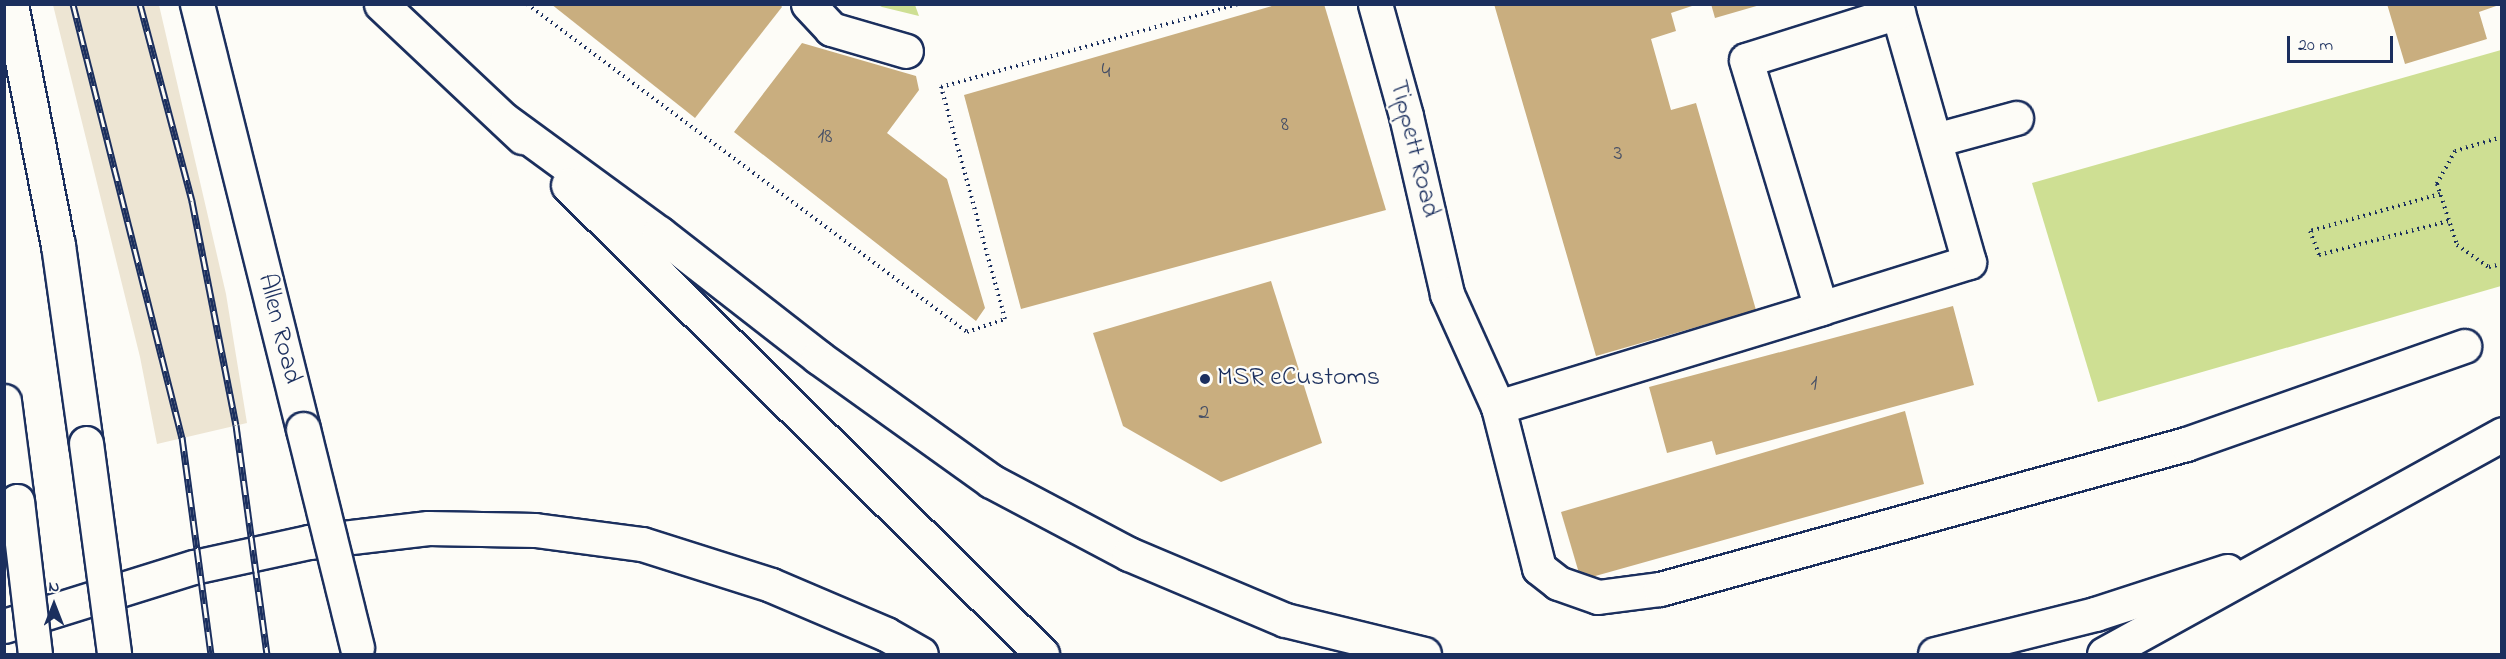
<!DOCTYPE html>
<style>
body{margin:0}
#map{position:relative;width:2506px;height:659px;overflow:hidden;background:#fdfcf7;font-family:"Indie Flower",sans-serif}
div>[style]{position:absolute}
.built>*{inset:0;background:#ede5d3}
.green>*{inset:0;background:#cedf93}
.building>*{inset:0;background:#c9ae7f}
.path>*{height:4px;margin-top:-2px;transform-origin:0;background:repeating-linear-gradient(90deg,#1b2f5e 0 1.5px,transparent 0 6px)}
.roads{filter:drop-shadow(2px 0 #1b2f5e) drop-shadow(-2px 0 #1b2f5e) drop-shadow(0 2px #1b2f5e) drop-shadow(0 -2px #1b2f5e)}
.minor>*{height:33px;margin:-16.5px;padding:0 16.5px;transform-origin:16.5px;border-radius:16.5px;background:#fdfcf7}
.highway>*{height:33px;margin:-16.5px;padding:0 16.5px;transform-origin:16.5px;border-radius:16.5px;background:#fdfcf7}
.rail>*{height:7px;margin-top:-3.5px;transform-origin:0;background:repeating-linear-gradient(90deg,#fdfcf7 0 14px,#1b2f5e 0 28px);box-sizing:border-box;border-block:2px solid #1b2f5e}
.bridges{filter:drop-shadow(2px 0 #1b2f5e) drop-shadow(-2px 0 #1b2f5e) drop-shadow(0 2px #1b2f5e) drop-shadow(0 -2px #1b2f5e)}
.highway-bridge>*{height:33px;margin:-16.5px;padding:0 16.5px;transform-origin:16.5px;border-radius:16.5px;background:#fdfcf7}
.dots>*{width:16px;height:16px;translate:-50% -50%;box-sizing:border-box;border:3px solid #fdfcf7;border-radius:50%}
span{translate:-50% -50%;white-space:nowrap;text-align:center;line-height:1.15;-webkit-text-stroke:4.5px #fdfcf7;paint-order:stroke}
.number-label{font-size:22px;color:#464f66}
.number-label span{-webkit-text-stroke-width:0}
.street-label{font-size:26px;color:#1b2f5e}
.poi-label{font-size:26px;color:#1b2f5e}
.left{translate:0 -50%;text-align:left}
.frame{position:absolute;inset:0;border:6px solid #1b2f5e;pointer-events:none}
.north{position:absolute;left:24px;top:575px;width:60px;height:60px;-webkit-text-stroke:4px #fdfcf7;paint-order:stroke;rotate:0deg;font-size:16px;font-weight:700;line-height:24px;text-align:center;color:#1b2f5e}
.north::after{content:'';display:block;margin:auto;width:21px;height:27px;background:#1b2f5e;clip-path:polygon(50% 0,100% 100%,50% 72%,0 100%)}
.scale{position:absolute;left:2287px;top:36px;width:106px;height:27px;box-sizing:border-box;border:3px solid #1b2f5e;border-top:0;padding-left:8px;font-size:18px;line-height:21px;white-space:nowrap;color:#1b2f5e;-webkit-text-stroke:4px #fdfcf7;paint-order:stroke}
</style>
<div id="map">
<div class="built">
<i style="clip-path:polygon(53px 5px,159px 5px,226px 294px,247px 423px,157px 444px,140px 357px)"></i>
</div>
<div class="green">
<i style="clip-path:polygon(878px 5px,915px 5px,919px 16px,882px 7px)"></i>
<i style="clip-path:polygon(2501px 50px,2501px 286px,2098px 402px,2032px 183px)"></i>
</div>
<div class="building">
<i style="clip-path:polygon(551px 4px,780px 4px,782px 7px,695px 118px)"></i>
<i style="clip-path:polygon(1279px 4px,1324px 4px,1386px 210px,1021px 309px,964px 95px)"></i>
<i style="clip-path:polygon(1494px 4px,1698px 4px,1671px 13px,1676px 31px,1651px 39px,1671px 110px,1696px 103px,1756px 310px,1596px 356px)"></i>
<i style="clip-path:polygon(1711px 4px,1760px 4px,1760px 5px,1715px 18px)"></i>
<i style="clip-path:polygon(2387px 4px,2499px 4px,2499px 5px,2479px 12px,2487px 39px,2405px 64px)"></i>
<i style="clip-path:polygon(802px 43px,916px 76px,919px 90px,887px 133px,947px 179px,985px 308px,976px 321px,734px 132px)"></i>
<i style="clip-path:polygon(1271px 281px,1322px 443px,1221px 482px,1123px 426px,1093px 333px)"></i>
<i style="clip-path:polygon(1953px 306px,1974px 385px,1716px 455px,1712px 441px,1667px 453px,1649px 387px)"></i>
<i style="clip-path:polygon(1905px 411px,1924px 484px,1581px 580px,1561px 512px)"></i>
</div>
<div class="path">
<i style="left:527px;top:4px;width:549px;rotate:36.7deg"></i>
<i style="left:967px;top:332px;width:40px;rotate:-18.9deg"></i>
<i style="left:1005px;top:319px;width:241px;rotate:-105.4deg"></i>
<i style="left:941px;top:87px;width:309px;rotate:-15.6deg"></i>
<i style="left:2502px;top:137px;width:49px;rotate:163.4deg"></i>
<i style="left:2455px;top:151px;width:38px;rotate:119deg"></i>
<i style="left:2437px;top:184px;width:64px;rotate:71.8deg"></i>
<i style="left:2457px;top:245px;width:39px;rotate:35deg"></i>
<i style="left:2489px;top:267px;width:13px;rotate:-13deg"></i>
<i style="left:2440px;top:194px;width:135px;rotate:164.1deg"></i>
<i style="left:2310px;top:231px;width:26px;rotate:69deg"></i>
<i style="left:2319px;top:255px;width:134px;rotate:-14.7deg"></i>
</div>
<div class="roads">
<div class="minor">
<i style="left:808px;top:4px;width:34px;rotate:47deg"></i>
<i style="left:831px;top:29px;width:78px;rotate:16.3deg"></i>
<i style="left:1375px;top:4px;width:116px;rotate:74.5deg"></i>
<i style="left:1406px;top:116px;width:183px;rotate:77deg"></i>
<i style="left:1447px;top:294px;width:124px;rotate:65.7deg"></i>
<i style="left:1498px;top:407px;width:166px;rotate:75.7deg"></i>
<i style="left:1539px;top:568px;width:24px;rotate:38deg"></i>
<i style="left:1558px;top:583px;width:42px;rotate:19.3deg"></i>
<i style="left:1598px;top:597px;width:63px;rotate:-7.4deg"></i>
<i style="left:1660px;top:589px;width:546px;rotate:-15.41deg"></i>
<i style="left:2186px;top:444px;width:295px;rotate:-19.4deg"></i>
<i style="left:1935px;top:140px;width:84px;rotate:-15.2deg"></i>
<i style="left:1498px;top:407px;width:338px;rotate:-17deg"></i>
<i style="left:1821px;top:308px;width:155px;rotate:-17.3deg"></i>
<i style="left:1969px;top:262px;width:260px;rotate:-105.9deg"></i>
<i style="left:1898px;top:12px;width:159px;rotate:162.5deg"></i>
<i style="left:1746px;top:60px;width:259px;rotate:73.2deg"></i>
</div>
<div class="highway">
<i style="left:11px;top:4px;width:246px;rotate:79deg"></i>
<i style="left:58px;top:245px;width:200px;rotate:82deg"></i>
<i style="left:197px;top:4px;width:438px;rotate:76deg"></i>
<i style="left:381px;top:4px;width:194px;rotate:43.3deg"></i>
<i style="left:506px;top:121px;width:190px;rotate:36.2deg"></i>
<i style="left:659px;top:233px;width:202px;rotate:37.9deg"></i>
<i style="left:818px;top:357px;width:213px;rotate:35.6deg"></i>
<i style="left:991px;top:481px;width:156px;rotate:27.9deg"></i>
<i style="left:1129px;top:554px;width:169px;rotate:22.9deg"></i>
<i style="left:1285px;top:620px;width:143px;rotate:13.7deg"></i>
<i style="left:568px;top:185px;width:667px;rotate:44.7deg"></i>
<i style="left:4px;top:401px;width:101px;rotate:82.6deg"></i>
<i style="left:4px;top:626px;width:199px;rotate:-17.3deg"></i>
<i style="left:194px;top:567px;width:118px;rotate:-12.3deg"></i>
<i style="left:309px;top:542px;width:120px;rotate:-6.7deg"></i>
<i style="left:428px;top:528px;width:107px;rotate:1.1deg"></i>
<i style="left:535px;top:530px;width:108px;rotate:7.5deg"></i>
<i style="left:642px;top:544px;width:135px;rotate:17.6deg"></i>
<i style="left:771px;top:585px;width:125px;rotate:23.1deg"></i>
<i style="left:886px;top:634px;width:40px;rotate:29.7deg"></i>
<i style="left:1935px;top:654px;width:165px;rotate:-14deg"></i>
<i style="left:2095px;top:614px;width:139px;rotate:-18deg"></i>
<i style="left:2104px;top:654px;width:455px;rotate:-28.9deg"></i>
</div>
</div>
<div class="rail">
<i style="left:73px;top:4px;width:447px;rotate:75.9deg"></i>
<i style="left:182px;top:437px;width:219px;rotate:82.4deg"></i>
<i style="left:140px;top:4px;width:204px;rotate:75.2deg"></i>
<i style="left:192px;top:201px;width:228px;rotate:78.9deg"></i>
<i style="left:236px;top:425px;width:231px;rotate:82.3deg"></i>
</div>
<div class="bridges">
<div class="highway-bridge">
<i style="left:303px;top:429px;width:225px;rotate:76.1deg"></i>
<i style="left:86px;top:443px;width:213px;rotate:82.4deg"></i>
<i style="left:17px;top:501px;width:154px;rotate:83.3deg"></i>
</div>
</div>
<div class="dots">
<i style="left:1205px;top:379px;background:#1b2f5e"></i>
</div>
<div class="number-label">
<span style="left:1106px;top:73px">4</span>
<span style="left:1285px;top:126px">8</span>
<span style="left:825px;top:138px">18</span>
<span style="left:1618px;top:155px">3</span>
<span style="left:1814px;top:385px">1</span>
<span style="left:1204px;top:414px">2</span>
</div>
<div class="street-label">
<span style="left:1413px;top:149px;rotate:76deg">Tippett Road</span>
<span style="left:278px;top:329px;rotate:76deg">Allen Road</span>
</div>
<div class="poi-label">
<span class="left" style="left:1217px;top:379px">MSR eCustoms</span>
</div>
<div class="frame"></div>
<div class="north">N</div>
<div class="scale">20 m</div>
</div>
